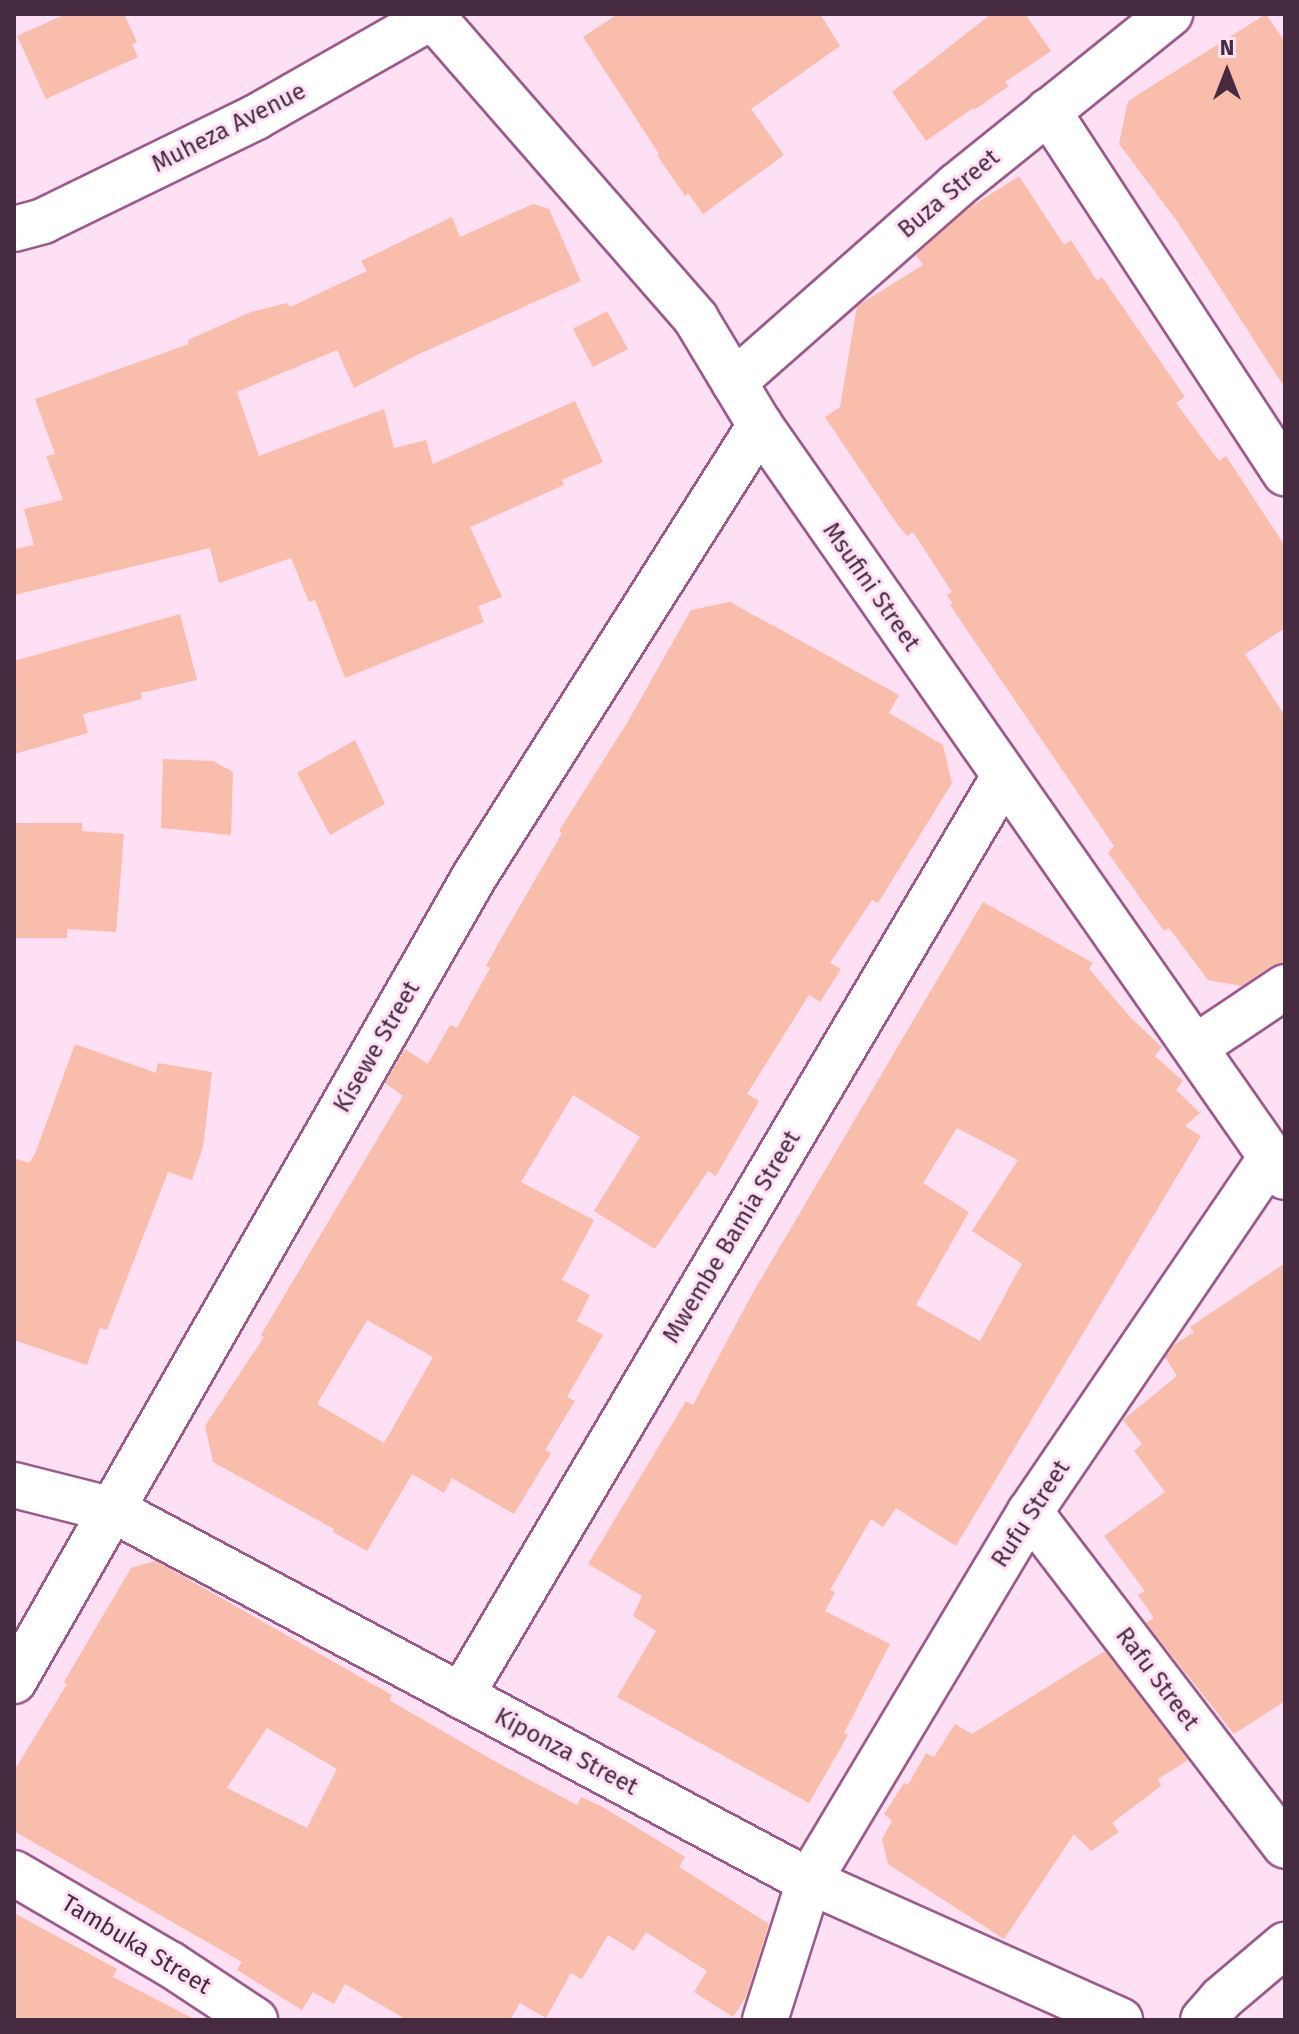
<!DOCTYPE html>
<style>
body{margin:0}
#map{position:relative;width:1299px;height:2034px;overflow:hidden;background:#fee0f5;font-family:"Fira Sans",sans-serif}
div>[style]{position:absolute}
.building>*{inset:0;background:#f8bdab}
.roads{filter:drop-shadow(2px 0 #9b5a8a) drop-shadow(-2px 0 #9b5a8a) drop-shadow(0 2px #9b5a8a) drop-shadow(0 -2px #9b5a8a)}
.minor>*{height:44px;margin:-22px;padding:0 22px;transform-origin:22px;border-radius:22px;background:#fff}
span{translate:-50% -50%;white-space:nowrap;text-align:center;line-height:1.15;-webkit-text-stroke:6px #fee0f5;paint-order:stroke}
.street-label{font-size:24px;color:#462a3f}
.frame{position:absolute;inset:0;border:16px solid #462a3f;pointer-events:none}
.north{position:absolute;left:1187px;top:32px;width:80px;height:80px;-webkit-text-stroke:6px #fee0f5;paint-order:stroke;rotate:0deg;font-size:22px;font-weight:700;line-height:32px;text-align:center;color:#462a3f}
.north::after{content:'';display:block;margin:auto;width:28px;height:36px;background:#462a3f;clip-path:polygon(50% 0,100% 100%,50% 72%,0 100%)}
</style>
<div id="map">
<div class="building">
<i style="clip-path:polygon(66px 14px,124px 14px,137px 42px,132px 44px,138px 57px,46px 99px,17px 36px)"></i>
<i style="clip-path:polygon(618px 14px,820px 14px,840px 46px,751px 109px,784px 155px,703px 214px,688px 193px,685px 196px,657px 155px,659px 154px,583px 37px)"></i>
<i style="clip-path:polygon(991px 14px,1025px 14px,1051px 51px,1005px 82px,1009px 86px,974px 110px,973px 108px,926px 141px,892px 92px)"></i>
<i style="clip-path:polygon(1266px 14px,1285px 42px,1285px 388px,1177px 221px,1119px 144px,1128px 101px)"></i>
<i style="clip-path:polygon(1019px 176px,1064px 245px,1071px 240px,1097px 281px,1102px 277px,1185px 397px,1176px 403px,1219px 461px,1226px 456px,1285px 546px,1285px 628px,1245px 654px,1285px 716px,1285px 962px,1271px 966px,1242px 986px,1208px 980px,1169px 928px,1164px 931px,1108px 853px,1114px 846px,950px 605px,953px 604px,947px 595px,952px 592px,913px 532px,907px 536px,897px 524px,825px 417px,840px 407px,857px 306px,923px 265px,916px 255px,969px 208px)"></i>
<i style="clip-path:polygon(533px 204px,549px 209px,581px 281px,417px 355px,354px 388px,337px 350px,237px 392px,259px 456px,384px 409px,394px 448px,426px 440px,433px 464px,575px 401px,603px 462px,562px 480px,564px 485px,470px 527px,502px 597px,478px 606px,484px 622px,345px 678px,315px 600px,309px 602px,291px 558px,219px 583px,210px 548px,14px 595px,14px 549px,34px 545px,24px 509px,63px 500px,46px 456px,55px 454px,35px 399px,189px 344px,188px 340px,251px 312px,287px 303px,290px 307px,367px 271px,361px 261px,452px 217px,460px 237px)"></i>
<i style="clip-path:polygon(607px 311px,628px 349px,593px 367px,573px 329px)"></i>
<i style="clip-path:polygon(evenodd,730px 602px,899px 695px,889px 713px,943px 745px,952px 783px,878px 903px,872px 900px,830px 963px,841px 969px,820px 1002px,809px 995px,747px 1094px,759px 1101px,716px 1176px,708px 1171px,655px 1249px,594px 1211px,640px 1137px,573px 1095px,521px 1182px,594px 1220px,562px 1280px,590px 1295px,577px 1321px,603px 1335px,567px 1397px,575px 1401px,545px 1450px,551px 1453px,514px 1514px,452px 1478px,444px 1493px,412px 1474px,367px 1551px,333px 1532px,334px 1529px,213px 1462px,205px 1426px,264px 1337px,261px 1335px,403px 1096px,385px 1083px,405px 1049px,428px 1064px,450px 1025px,457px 1028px,490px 968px,486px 966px,502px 937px,562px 833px,559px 831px,627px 723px,691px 610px,730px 602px,367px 1320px,433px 1357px,384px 1443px,317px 1404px,367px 1320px)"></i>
<i style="clip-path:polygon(180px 614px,197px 680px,141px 693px,142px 699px,83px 714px,88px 733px,14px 754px,14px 661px)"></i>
<i style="clip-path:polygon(355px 740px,385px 804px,330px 835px,297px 773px)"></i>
<i style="clip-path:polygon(163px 759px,213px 761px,233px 772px,231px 835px,161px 828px)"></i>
<i style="clip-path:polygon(14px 823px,82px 823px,82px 831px,124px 834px,116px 932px,67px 929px,67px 938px,14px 938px)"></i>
<i style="clip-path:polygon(evenodd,983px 902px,1093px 963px,1089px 969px,1132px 1019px,1162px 1047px,1155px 1056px,1183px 1081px,1176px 1090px,1200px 1113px,1185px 1126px,1201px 1136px,956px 1546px,896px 1508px,883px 1527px,871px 1519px,830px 1590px,835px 1592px,825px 1611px,890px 1644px,844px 1733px,848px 1735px,809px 1803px,617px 1697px,656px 1631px,633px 1616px,642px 1596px,588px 1564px,686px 1401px,693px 1405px,751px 1296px,983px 902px,957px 1128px,1018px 1160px,972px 1231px,1022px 1264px,980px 1341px,916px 1305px,969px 1212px,923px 1183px,957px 1128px)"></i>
<i style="clip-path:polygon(75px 1044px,156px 1073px,158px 1063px,212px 1072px,203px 1147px,192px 1180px,168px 1172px,107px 1330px,100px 1328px,87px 1365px,14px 1340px,14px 1158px,29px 1163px,35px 1154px)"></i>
<i style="clip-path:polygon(1285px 1263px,1285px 1701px,1234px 1734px,1146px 1623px,1154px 1618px,1138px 1595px,1145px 1591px,1104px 1536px,1165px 1492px,1134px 1451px,1142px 1444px,1123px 1420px,1177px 1376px,1165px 1357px,1174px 1345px,1194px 1332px,1190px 1327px)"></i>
<i style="clip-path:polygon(evenodd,156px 1561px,392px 1695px,389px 1700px,496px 1762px,577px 1805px,581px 1797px,601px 1806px,685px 1857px,679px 1867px,769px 1924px,746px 1997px,733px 2017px,694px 1992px,707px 1971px,646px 1932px,634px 1951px,608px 1935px,582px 1979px,571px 1973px,546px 2018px,520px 2003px,510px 2020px,407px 2020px,345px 1984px,334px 2004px,313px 1992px,302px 2010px,237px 1970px,242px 1962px,14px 1831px,14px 1771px,67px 1684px,64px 1682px,131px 1568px,156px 1561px,267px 1728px,337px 1769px,307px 1828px,227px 1788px,267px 1728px)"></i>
<i style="clip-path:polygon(1105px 1651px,1188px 1760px,1158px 1779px,1161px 1786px,1112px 1823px,1119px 1832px,1091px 1851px,1074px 1834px,1004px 1939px,888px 1864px,882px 1839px,892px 1821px,884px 1814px,904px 1783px,908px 1785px,926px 1753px,934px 1757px,955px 1724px,972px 1734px)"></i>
<i style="clip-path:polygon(14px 1913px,117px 1969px,113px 1977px,196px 2020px,14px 2020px)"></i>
</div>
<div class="roads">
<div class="minor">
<i style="left:433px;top:17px;width:400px;rotate:48.9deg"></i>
<i style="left:696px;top:319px;width:124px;rotate:58.9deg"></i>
<i style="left:760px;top:425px;width:917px;rotate:55.08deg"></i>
<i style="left:1048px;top:111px;width:433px;rotate:56.8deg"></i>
<i style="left:14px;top:229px;width:30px;rotate:-15deg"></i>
<i style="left:43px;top:221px;width:237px;rotate:-26deg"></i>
<i style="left:256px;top:117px;width:208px;rotate:-29.6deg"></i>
<i style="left:734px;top:382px;width:296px;rotate:-41.4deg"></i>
<i style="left:956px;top:186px;width:275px;rotate:-38.8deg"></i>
<i style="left:1197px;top:1046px;width:106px;rotate:-33.8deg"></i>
<i style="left:14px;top:1485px;width:102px;rotate:14.2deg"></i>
<i style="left:113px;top:1510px;width:789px;rotate:28.06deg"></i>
<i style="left:809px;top:1881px;width:341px;rotate:24.1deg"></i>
<i style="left:1030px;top:1512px;width:420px;rotate:52.6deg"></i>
<i style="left:14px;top:1681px;width:926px;rotate:-60.22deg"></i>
<i style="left:474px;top:877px;width:535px;rotate:-57.68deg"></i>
<i style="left:461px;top:1696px;width:1066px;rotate:-59.44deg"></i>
<i style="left:14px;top:1873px;width:181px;rotate:30.3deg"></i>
<i style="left:170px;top:1964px;width:102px;rotate:33.4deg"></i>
<i style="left:765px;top:2020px;width:146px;rotate:-72.4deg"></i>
<i style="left:809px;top:1881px;width:430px;rotate:-59.1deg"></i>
<i style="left:1030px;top:1512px;width:429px;rotate:-55.8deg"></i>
<i style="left:1203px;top:2020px;width:28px;rotate:-49deg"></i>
<i style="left:1221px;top:1999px;width:84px;rotate:-40.2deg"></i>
</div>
</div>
<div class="street-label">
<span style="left:229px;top:128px;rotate:-27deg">Muheza Avenue</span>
<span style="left:949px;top:194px;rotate:-40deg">Buza Street</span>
<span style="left:871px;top:587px;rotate:55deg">Msufini Street</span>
<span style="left:377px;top:1047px;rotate:-60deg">Kisewe Street</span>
<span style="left:732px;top:1237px;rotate:-59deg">Mwembe Bamia Street</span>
<span style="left:1031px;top:1514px;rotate:-57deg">Rufu Street</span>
<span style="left:1157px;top:1679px;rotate:53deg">Rafu Street</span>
<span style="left:566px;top:1752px;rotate:28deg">Kiponza Street</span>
<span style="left:136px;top:1945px;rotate:31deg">Tambuka Street</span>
</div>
<div class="frame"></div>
<div class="north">N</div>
</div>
